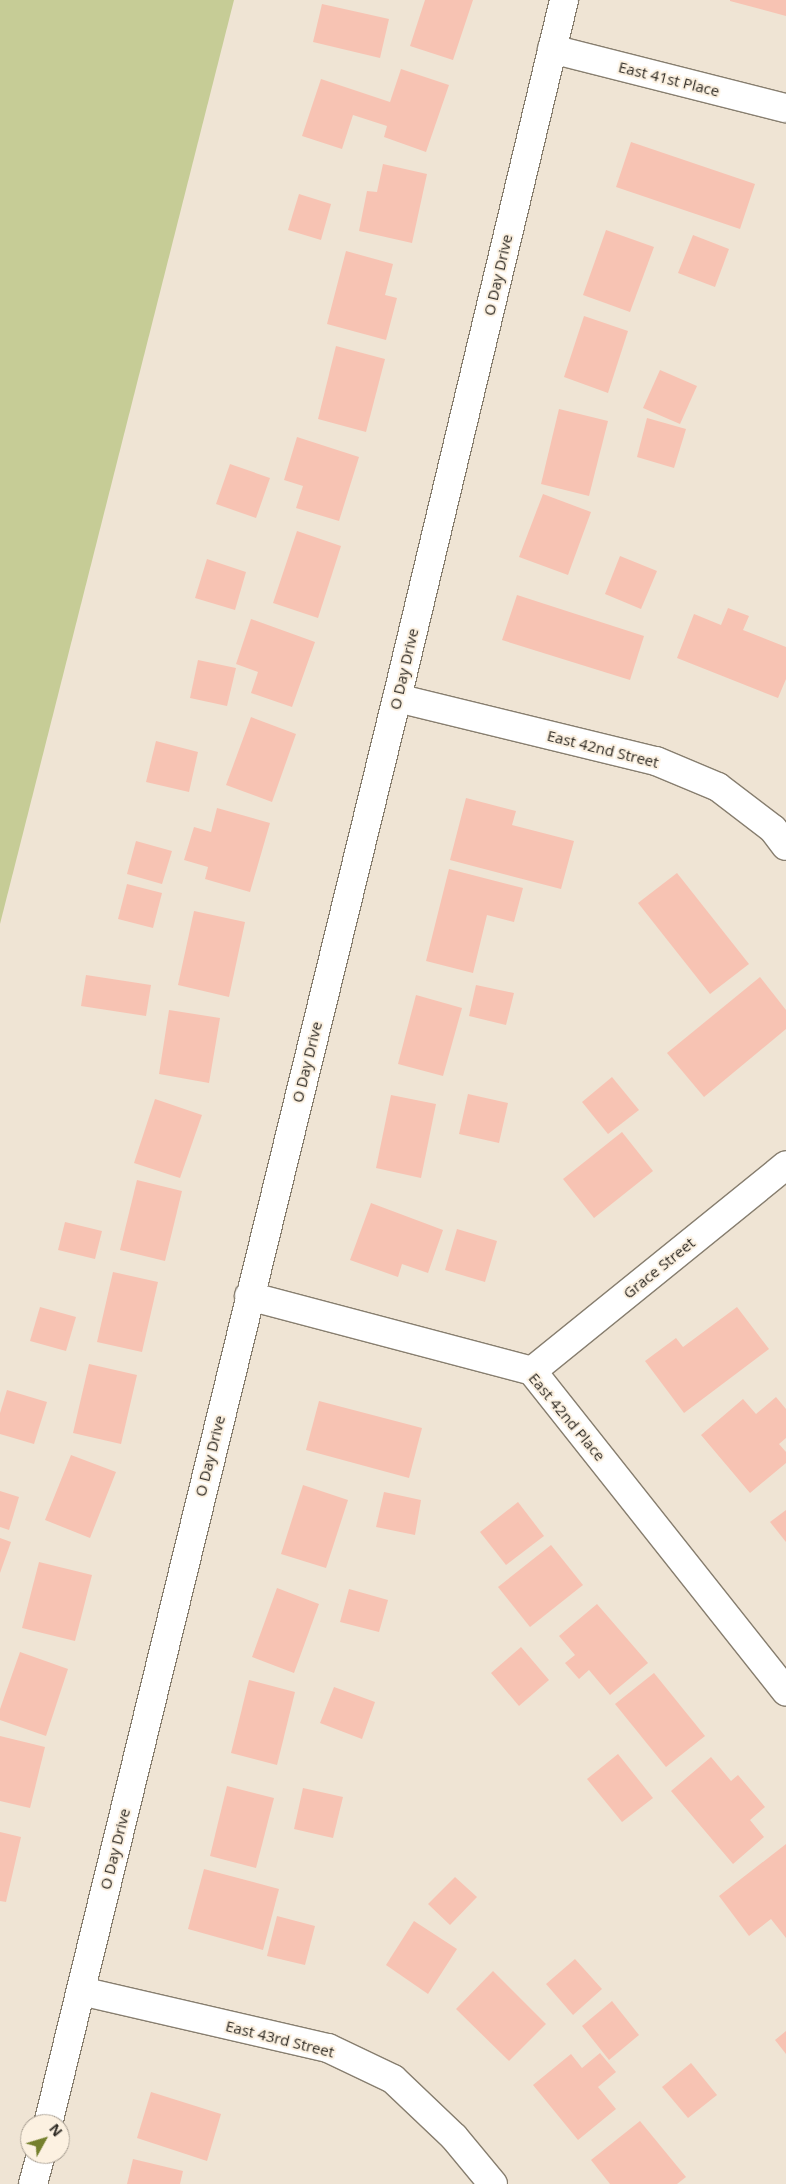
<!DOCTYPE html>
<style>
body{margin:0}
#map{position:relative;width:786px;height:2184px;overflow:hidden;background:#efe4d4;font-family:"Open Sans",sans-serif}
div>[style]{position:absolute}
.green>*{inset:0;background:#c6cc96}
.building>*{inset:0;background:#f7c3b3}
.roads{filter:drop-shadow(1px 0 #877e6f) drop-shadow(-1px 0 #877e6f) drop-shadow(0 1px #877e6f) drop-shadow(0 -1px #877e6f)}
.minor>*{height:28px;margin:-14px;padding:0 14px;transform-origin:14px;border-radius:14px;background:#fff}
span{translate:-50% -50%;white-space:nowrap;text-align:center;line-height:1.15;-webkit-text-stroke:4px #fcf1e1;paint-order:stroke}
.street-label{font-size:15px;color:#2e2a24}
.north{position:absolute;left:20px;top:2114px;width:50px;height:50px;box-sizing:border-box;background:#fcf1e1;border:1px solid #aaa195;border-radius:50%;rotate:51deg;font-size:14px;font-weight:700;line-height:20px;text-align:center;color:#2e2a24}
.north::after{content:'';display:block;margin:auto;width:18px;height:22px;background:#75802d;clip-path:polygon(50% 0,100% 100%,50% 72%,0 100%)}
</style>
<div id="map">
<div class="green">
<i style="clip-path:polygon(0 0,234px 0,0 924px)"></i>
</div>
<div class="building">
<i style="clip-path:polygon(425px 0,473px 0,453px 60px,410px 46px)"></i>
<i style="clip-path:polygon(730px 0,786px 0,786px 16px,730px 1px)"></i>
<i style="clip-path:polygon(322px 4px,389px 19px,380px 58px,313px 42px)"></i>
<i style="clip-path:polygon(401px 69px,449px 85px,426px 152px,384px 137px,387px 126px,353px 115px,342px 149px,302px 136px,321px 79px,390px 102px)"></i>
<i style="clip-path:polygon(631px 142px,755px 184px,740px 229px,616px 187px)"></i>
<i style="clip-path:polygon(383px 164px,427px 174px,412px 243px,359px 231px,367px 191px,377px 192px)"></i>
<i style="clip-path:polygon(299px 194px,331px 204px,321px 240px,288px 230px)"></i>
<i style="clip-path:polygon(606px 230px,654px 247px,630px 312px,583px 295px)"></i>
<i style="clip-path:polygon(693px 235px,729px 249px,715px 287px,678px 273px)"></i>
<i style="clip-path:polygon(346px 251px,393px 264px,385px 295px,397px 298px,386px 340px,327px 324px)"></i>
<i style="clip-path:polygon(584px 316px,628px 331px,608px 393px,564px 377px)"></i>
<i style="clip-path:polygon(336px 346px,385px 359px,366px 432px,318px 419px)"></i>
<i style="clip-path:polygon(660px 370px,697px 386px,680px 424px,643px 408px)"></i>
<i style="clip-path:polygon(559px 409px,608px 421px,589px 496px,541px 484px)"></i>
<i style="clip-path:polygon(647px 418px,686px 429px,674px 468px,637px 457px)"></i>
<i style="clip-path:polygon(297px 437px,359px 457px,339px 521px,296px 508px,303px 486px,284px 480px)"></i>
<i style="clip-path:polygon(230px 464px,270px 478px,256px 518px,216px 504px)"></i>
<i style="clip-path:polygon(543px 494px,591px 512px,568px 575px,519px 557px)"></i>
<i style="clip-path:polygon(297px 531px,341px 546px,318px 618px,273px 603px)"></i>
<i style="clip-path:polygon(620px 556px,657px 571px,641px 609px,605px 594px)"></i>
<i style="clip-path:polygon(207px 559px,246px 572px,235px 610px,195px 598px)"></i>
<i style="clip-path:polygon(517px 595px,644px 636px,630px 680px,502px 640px)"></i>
<i style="clip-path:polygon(728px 608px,749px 616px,743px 630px,786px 647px,786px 679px,778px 698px,677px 658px,694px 614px,721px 625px)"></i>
<i style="clip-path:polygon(251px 619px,315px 642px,292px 707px,251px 693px,258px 672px,236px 664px)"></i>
<i style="clip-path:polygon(198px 660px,236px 668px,227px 706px,190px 698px)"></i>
<i style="clip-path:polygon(251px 717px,296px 734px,272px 802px,226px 785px)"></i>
<i style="clip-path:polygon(156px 741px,198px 752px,189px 792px,146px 782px)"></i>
<i style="clip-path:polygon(466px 798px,516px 811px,512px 825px,574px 841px,561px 889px,450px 860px)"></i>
<i style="clip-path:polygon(217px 808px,270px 823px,250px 892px,205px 879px,208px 867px,184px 860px,194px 827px,211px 832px)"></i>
<i style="clip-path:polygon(136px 841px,172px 851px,162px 884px,127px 874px)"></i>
<i style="clip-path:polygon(449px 869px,523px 888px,514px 922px,487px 915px,473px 973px,426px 961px)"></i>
<i style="clip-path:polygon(677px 873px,749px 964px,710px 994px,638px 903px)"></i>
<i style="clip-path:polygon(127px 884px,162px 893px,153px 928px,118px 919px)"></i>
<i style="clip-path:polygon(194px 911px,245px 922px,229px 997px,178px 985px)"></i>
<i style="clip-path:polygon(86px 975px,151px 985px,146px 1016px,81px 1006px)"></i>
<i style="clip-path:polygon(760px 977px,786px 1010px,786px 1029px,704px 1097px,667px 1053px)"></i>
<i style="clip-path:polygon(476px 985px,514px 993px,506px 1025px,469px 1016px)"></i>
<i style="clip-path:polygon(416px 995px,462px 1008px,443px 1076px,398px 1064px)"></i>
<i style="clip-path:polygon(169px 1010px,220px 1018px,209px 1083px,159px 1074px)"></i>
<i style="clip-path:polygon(612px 1077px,639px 1110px,608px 1134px,582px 1102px)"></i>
<i style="clip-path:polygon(468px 1094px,508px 1103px,499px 1143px,459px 1134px)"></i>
<i style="clip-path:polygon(391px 1095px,436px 1104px,421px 1178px,376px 1168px)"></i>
<i style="clip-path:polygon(155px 1099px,202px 1115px,180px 1178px,134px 1163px)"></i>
<i style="clip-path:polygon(622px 1132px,653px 1171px,594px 1218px,563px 1179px)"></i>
<i style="clip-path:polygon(137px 1180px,182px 1191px,165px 1261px,120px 1250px)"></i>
<i style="clip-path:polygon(371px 1203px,443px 1230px,428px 1273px,402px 1264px,398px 1277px,350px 1260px)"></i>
<i style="clip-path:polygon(65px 1222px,102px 1231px,95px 1259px,58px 1250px)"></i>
<i style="clip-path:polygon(457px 1229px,497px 1241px,485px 1282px,445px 1270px)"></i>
<i style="clip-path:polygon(113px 1272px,158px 1282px,142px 1352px,97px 1342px)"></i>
<i style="clip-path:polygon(40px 1307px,76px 1317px,66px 1351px,30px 1341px)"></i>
<i style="clip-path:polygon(737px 1307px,769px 1349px,684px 1413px,645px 1361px,676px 1338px,683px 1347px)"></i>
<i style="clip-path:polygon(89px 1364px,137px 1375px,121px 1444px,73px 1433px)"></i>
<i style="clip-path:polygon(7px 1390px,47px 1402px,34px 1444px,0 1434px,0 1413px)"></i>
<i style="clip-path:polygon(776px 1397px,786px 1409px,786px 1438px,779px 1444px,786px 1452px,786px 1463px,750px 1493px,701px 1435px,743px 1399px,756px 1414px)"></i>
<i style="clip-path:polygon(319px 1401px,422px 1428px,409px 1478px,306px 1450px)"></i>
<i style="clip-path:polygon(71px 1455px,116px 1472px,90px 1538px,45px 1520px)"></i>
<i style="clip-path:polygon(303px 1485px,348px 1500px,326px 1568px,281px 1554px)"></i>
<i style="clip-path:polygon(0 1491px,19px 1497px,9px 1530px,0 1527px)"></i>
<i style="clip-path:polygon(384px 1492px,421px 1500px,415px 1535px,376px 1527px)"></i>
<i style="clip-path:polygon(518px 1502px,544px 1536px,506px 1565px,480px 1532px)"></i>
<i style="clip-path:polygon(786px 1510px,786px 1542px,770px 1522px)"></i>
<i style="clip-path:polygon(0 1538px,11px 1542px,0 1573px)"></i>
<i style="clip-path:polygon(551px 1545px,583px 1585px,530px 1627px,498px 1587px)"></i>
<i style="clip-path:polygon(39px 1562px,92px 1575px,75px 1641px,22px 1628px)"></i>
<i style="clip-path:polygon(277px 1588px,319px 1604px,294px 1673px,252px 1657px)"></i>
<i style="clip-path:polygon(349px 1589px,388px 1600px,379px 1632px,340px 1622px)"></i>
<i style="clip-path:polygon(597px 1604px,648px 1663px,610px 1695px,589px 1670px,579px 1679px,565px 1663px,575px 1655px,559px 1636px)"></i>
<i style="clip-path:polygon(521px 1647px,549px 1680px,519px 1706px,491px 1673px)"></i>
<i style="clip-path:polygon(20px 1652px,68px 1669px,46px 1736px,0 1720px,0 1709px)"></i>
<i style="clip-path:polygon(654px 1673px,705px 1736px,666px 1767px,615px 1704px)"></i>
<i style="clip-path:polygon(249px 1680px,295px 1692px,277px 1765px,231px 1753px)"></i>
<i style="clip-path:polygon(334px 1687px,375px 1702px,362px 1739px,320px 1723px)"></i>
<i style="clip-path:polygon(0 1736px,45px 1747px,30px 1808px,0 1801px)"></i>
<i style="clip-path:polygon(618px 1754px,653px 1798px,622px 1822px,587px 1779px)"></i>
<i style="clip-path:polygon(711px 1757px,731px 1781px,738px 1775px,765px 1807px,750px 1820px,764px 1837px,733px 1864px,671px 1791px)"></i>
<i style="clip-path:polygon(227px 1786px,274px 1798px,256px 1868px,210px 1856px)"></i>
<i style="clip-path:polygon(303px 1788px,343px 1797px,333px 1838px,294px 1829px)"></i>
<i style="clip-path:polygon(0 1832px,21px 1837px,6px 1902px,0 1901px)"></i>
<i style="clip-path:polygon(786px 1844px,786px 1938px,771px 1919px,749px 1936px,719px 1896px)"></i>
<i style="clip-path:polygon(204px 1869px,279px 1889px,263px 1950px,188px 1929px)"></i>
<i style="clip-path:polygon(455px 1877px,477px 1897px,450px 1925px,428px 1904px)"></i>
<i style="clip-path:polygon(277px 1916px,315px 1926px,305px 1965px,267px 1956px)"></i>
<i style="clip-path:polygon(414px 1921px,457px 1949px,428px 1994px,386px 1965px)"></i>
<i style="clip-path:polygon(575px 1959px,602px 1989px,573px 2015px,546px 1984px)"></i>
<i style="clip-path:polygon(493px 1971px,546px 2024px,509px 2061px,456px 2009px)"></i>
<i style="clip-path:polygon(612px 2001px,639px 2035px,609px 2060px,582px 2026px)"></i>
<i style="clip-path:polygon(786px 2031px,786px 2054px,775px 2040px)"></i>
<i style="clip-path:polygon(600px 2053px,616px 2072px,598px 2087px,616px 2109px,578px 2140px,533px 2085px,571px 2054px,582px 2068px)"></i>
<i style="clip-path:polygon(691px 2063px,717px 2095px,688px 2118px,662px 2087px)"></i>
<i style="clip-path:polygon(151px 2092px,221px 2114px,207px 2161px,137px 2138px)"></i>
<i style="clip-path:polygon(640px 2121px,686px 2177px,677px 2184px,610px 2184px,591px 2160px)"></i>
<i style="clip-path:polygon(133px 2159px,183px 2171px,180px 2184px,127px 2184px)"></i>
</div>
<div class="roads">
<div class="minor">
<i style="left:552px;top:49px;width:241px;rotate:14.2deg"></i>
<i style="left:397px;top:698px;width:267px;rotate:13.7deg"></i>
<i style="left:656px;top:761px;width:67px;rotate:22.8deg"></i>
<i style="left:718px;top:787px;width:69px;rotate:37.4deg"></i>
<i style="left:773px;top:829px;width:21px;rotate:53deg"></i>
<i style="left:249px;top:1296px;width:293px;rotate:14.8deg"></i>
<i style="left:532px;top:1371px;width:409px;rotate:51.6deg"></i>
<i style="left:532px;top:1371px;width:327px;rotate:-39deg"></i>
<i style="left:81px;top:1991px;width:253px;rotate:13deg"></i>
<i style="left:328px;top:2048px;width:72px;rotate:25.5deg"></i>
<i style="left:393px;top:2079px;width:84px;rotate:43.6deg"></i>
<i style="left:454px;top:2137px;width:61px;rotate:50.3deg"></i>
<i style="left:48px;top:2124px;width:1468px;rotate:-76.25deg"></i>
<i style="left:397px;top:698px;width:718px;rotate:-76.54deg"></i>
<i style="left:33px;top:2184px;width:31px;rotate:-75deg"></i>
</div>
</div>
<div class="street-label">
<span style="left:669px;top:79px;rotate:14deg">East 41st Place</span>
<span style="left:498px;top:275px;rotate:-77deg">O Day Drive</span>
<span style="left:404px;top:669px;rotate:-77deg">O Day Drive</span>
<span style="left:603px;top:749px;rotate:14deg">East 42nd Street</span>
<span style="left:307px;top:1062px;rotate:-76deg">O Day Drive</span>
<span style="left:659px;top:1268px;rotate:-39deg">Grace Street</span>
<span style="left:567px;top:1417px;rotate:50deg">East 42nd Place</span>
<span style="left:210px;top:1456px;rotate:-76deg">O Day Drive</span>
<span style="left:115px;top:1849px;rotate:-76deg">O Day Drive</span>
<span style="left:280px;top:2039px;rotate:14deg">East 43rd Street</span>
</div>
<div class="north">N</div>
</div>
